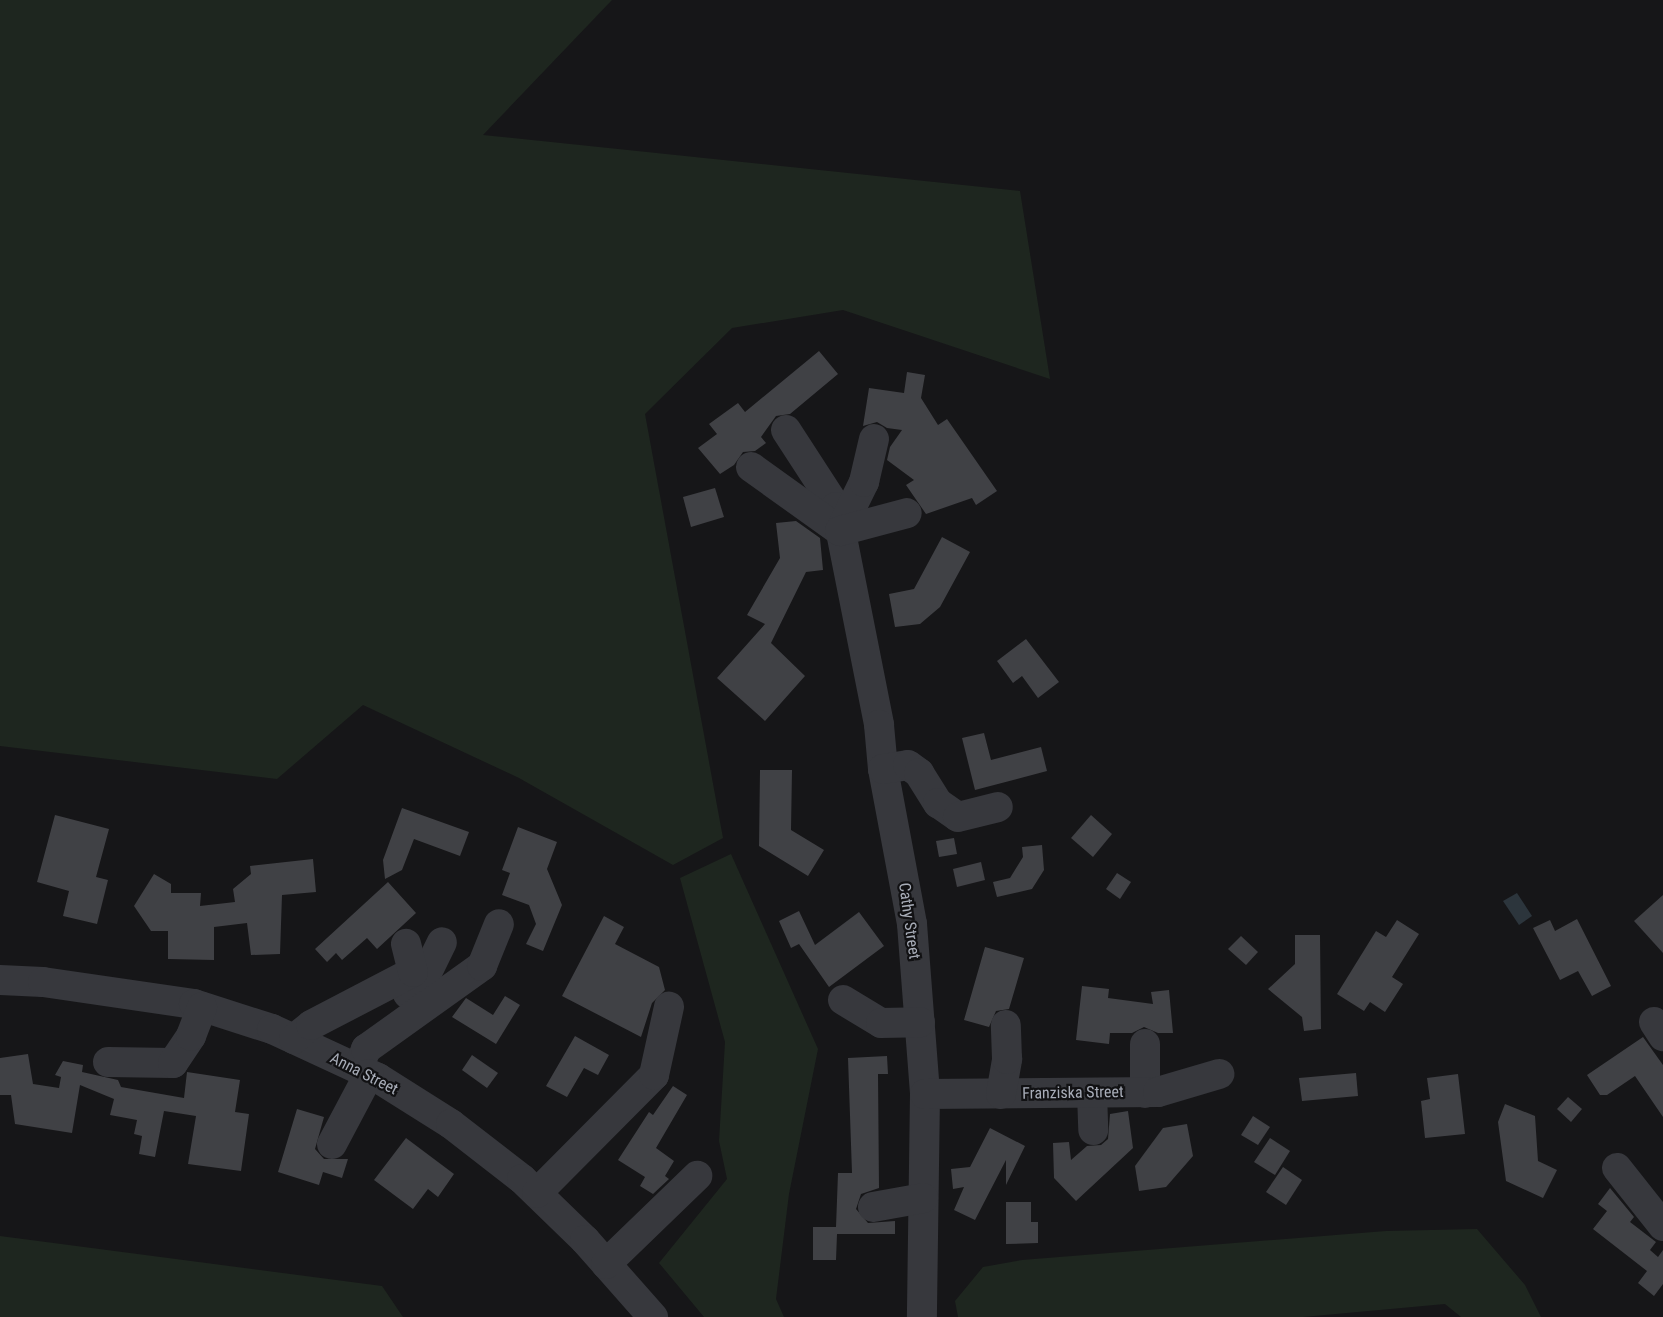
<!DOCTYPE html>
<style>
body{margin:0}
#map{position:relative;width:1663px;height:1317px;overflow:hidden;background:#161618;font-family:"Roboto Condensed",sans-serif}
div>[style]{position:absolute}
.green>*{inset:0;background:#1e261f}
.water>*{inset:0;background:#2c353c}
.building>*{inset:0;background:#404145}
.minor>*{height:30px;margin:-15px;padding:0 15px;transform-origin:15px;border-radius:15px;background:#37383d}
span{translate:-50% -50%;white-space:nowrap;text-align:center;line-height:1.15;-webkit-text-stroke:4.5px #111113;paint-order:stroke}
.street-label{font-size:16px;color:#a8adb8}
</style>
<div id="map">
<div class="green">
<i style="clip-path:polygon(0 0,612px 0,483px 135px,1020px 191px,1050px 379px,843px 310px,732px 328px,645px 414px,723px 838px,673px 865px,519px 778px,363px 705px,277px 779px,0 746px)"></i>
<i style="clip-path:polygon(731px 854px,818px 1049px,789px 1194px,776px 1299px,784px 1317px,704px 1317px,659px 1263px,727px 1179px,719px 1141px,725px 1042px,680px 878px)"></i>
<i style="clip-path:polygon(1477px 1229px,1525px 1285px,1541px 1317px,1461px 1317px,1445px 1304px,1303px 1317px,958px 1317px,955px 1301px,983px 1267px,1022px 1260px,1386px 1231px)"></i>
<i style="clip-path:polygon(0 1236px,382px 1286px,403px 1317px,0 1317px)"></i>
</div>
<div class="water">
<i style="clip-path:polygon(1517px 893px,1532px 916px,1519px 925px,1503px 901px)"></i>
</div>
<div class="building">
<i style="clip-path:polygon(819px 351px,838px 374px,790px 414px,776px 416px,761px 437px,766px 443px,755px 451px,743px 452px,734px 465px,720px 474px,698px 448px,717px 434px,709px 424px,738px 403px,745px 412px)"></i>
<i style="clip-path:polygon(907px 372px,925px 375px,921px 398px,938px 425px,947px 419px,997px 491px,976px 505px,972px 498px,926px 514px,906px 485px,914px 480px,887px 460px,890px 447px,902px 430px,887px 428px,877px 422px,863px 426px,869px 388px,904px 393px)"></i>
<i style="clip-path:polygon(715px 488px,724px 517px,691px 527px,683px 497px)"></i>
<i style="clip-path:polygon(796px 521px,820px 538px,823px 570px,806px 572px,771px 643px,805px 676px,765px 721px,717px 678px,765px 624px,747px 615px,780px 558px,776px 523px)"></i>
<i style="clip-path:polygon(942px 537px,970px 552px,940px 607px,920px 624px,895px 627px,889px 594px,914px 589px)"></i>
<i style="clip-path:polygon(1026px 639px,1059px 682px,1038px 698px,1022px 676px,1013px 683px,997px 661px)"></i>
<i style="clip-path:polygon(984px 733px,991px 760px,1041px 747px,1047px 771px,975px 790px,962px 738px)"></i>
<i style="clip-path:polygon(760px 770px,792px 770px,791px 830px,824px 850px,808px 876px,759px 846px)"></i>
<i style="clip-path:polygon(402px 808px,469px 832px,460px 856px,414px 839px,402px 870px,385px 879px,383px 860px)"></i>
<i style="clip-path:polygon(55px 815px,109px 829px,96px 877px,108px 880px,97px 924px,63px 916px,69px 891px,37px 882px)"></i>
<i style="clip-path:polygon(1091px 815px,1112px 834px,1093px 857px,1071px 838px)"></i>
<i style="clip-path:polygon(518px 827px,557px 842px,547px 869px,562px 905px,543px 951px,526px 944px,536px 924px,529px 905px,502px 895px,510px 873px,502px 870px)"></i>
<i style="clip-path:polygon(954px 838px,957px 854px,939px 857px,936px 841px)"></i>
<i style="clip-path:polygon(1042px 845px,1044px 870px,1032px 889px,997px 897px,993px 882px,1010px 878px,1023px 857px,1022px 847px)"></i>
<i style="clip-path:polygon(313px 859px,316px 892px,282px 895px,280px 954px,251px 955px,247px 923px,214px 927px,214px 960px,168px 959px,168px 931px,151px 931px,134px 906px,154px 874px,171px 884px,171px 893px,201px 893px,200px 906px,235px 902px,233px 889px,251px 874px,250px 866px)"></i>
<i style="clip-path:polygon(981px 862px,985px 880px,957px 887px,953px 869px)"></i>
<i style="clip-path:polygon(1117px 873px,1131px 882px,1120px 899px,1106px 889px)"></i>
<i style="clip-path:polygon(388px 882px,416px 913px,377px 949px,367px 938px,342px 960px,336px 953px,327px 962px,315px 949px)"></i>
<i style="clip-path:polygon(1663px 895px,1663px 953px,1634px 921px)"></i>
<i style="clip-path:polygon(799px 911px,815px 945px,859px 912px,884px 946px,829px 987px,799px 944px,791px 948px,779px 921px)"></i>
<i style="clip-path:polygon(604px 916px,624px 927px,615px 944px,659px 967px,665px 990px,652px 1003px,641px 1037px,562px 996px)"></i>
<i style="clip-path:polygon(1577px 919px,1611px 986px,1592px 996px,1578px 971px,1560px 980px,1533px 928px,1550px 920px,1555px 931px)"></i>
<i style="clip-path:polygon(1397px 920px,1419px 934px,1392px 977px,1403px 984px,1385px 1012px,1370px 1002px,1364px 1011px,1337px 994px,1376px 931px,1386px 937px)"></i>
<i style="clip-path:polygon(1295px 935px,1320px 935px,1321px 1029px,1304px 1031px,1302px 1017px,1268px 989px,1295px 964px)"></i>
<i style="clip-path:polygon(1241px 936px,1258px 952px,1246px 965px,1228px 949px)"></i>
<i style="clip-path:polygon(985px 947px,1024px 958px,1009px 1009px,996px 1011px,989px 1027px,964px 1020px)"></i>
<i style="clip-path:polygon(1082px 986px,1109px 989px,1108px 998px,1153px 1004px,1151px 992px,1169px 990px,1173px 1033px,1158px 1033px,1144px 1027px,1132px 1033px,1110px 1033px,1109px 1044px,1076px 1040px)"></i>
<i style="clip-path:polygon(505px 996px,520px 1005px,496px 1044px,452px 1017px,466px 998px,493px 1015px)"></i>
<i style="clip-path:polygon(575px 1036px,609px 1055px,598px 1075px,584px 1068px,567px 1097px,546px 1086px)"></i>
<i style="clip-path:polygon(1643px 1037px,1663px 1065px,1663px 1117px,1635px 1076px,1607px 1095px,1600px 1095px,1587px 1075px)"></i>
<i style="clip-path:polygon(28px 1054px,33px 1084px,59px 1088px,61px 1077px,55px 1075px,63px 1061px,83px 1065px,82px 1072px,118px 1080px,121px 1087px,184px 1098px,187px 1072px,240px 1080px,235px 1112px,249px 1114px,241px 1171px,188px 1164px,196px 1116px,164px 1111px,155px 1157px,139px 1154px,142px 1136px,134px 1134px,137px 1120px,110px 1115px,114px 1099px,80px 1085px,72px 1133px,15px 1124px,11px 1095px,0 1095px,0 1058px)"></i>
<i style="clip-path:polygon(472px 1055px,498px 1073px,487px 1088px,462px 1070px)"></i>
<i style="clip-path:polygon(887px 1056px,888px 1074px,878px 1074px,879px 1188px,861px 1194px,856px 1209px,868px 1223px,895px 1221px,895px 1234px,837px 1234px,836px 1260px,813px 1260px,813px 1227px,836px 1227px,838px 1173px,852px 1173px,848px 1058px)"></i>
<i style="clip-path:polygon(1356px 1073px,1358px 1096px,1302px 1101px,1299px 1078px)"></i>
<i style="clip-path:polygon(1458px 1074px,1465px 1134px,1425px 1138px,1421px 1101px,1430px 1099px,1427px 1078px)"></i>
<i style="clip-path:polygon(673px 1086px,687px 1095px,656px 1148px,674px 1161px,665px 1176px,669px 1179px,653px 1194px,640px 1186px,645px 1177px,618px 1160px,649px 1112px,653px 1115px)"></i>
<i style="clip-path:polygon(1568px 1097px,1582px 1109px,1571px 1122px,1557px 1109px)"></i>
<i style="clip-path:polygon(1505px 1104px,1535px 1116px,1538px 1161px,1557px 1170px,1543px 1198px,1506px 1181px,1498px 1122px)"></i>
<i style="clip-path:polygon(297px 1109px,324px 1117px,315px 1149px,324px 1159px,348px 1159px,342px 1178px,323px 1172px,319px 1185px,278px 1172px)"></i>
<i style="clip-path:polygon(1128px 1111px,1133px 1148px,1076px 1201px,1054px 1178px,1053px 1143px,1069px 1142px,1071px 1160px,1087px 1146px,1101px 1145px,1108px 1139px,1110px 1114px)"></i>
<i style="clip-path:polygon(1253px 1116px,1270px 1127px,1258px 1145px,1241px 1135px)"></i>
<i style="clip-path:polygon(1187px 1124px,1193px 1156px,1166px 1187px,1139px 1191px,1135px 1166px,1163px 1128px)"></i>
<i style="clip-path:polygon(990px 1128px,1025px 1146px,1006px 1185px,1006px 1160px,975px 1220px,954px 1210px,964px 1187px,953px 1189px,951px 1169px,970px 1167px)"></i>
<i style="clip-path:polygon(406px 1138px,454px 1174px,438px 1197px,428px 1189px,413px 1209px,374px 1180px)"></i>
<i style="clip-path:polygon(1270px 1138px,1290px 1151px,1275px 1175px,1254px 1162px)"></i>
<i style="clip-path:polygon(1283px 1167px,1302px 1180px,1286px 1205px,1266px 1192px)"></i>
<i style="clip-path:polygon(1610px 1188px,1634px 1217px,1630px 1222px,1656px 1242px,1650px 1250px,1658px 1257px,1663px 1250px,1663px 1284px,1654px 1296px,1638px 1283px,1647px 1271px,1593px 1229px,1607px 1211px,1598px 1204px)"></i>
<i style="clip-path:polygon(1006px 1202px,1031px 1202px,1031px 1222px,1038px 1222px,1038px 1243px,1006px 1244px)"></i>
</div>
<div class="minor">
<i style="left:786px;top:430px;width:92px;rotate:57deg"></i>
<i style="left:836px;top:507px;width:222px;rotate:78.8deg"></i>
<i style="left:879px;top:725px;width:44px;rotate:84.8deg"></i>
<i style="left:883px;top:769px;width:158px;rotate:79.4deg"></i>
<i style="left:912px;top:924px;width:170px;rotate:85.6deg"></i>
<i style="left:925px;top:1094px;width:223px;rotate:90.8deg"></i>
<i style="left:751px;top:467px;width:110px;rotate:35.7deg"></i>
<i style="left:840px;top:531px;width:55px;rotate:-63.9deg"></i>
<i style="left:864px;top:482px;width:44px;rotate:-76.9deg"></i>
<i style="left:840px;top:531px;width:69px;rotate:-15deg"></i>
<i style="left:883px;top:769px;width:25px;rotate:-9deg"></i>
<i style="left:908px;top:765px;width:14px;rotate:36deg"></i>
<i style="left:919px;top:773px;width:36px;rotate:58deg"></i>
<i style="left:938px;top:803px;width:24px;rotate:35deg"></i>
<i style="left:958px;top:817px;width:41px;rotate:-14deg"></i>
<i style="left:0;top:980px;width:43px;rotate:2.7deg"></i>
<i style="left:43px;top:982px;width:153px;rotate:8.3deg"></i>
<i style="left:194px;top:1004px;width:82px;rotate:17.8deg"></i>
<i style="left:272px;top:1029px;width:117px;rotate:24.8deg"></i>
<i style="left:378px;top:1078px;width:86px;rotate:32.2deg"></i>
<i style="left:451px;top:1124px;width:90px;rotate:37.8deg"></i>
<i style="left:522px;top:1179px;width:88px;rotate:44.1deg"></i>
<i style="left:585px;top:1240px;width:103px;rotate:48.6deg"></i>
<i style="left:408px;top:994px;width:20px;rotate:-41deg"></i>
<i style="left:423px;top:981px;width:43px;rotate:-64deg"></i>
<i style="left:843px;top:1000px;width:44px;rotate:31.2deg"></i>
<i style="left:881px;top:1023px;width:39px;rotate:-1deg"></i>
<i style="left:1654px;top:1022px;width:17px;rotate:57deg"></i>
<i style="left:294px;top:1039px;width:22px;rotate:-39deg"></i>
<i style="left:311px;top:1025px;width:115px;rotate:-27.5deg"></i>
<i style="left:413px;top:972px;width:29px;rotate:-104deg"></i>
<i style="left:1145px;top:1044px;width:49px;rotate:90deg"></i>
<i style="left:108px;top:1062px;width:65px;rotate:0.9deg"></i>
<i style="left:173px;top:1063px;width:32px;rotate:-56deg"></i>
<i style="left:191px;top:1036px;width:31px;rotate:-69deg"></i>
<i style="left:358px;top:1069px;width:22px;rotate:-68deg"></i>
<i style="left:366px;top:1049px;width:143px;rotate:-35.6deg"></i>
<i style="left:482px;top:966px;width:45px;rotate:-68deg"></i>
<i style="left:1092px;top:1093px;width:37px;rotate:88deg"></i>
<i style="left:925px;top:1094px;width:233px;rotate:-0.5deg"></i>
<i style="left:1158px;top:1092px;width:64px;rotate:-16.4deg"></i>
<i style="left:1001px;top:1094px;width:36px;rotate:-80deg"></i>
<i style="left:1007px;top:1059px;width:34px;rotate:-92deg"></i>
<i style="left:332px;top:1144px;width:79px;rotate:-62.1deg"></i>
<i style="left:1617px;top:1168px;width:74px;rotate:51.6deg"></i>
<i style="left:537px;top:1193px;width:166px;rotate:-45.2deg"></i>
<i style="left:654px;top:1075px;width:70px;rotate:-77.6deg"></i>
<i style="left:873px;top:1207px;width:51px;rotate:-10.2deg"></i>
<i style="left:606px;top:1264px;width:127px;rotate:-44deg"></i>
</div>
<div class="street-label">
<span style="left:909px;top:921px;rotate:82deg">Cathy Street</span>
<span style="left:364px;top:1074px;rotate:27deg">Anna Street</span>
<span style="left:1073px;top:1093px;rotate:-1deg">Franziska Street</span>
</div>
</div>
